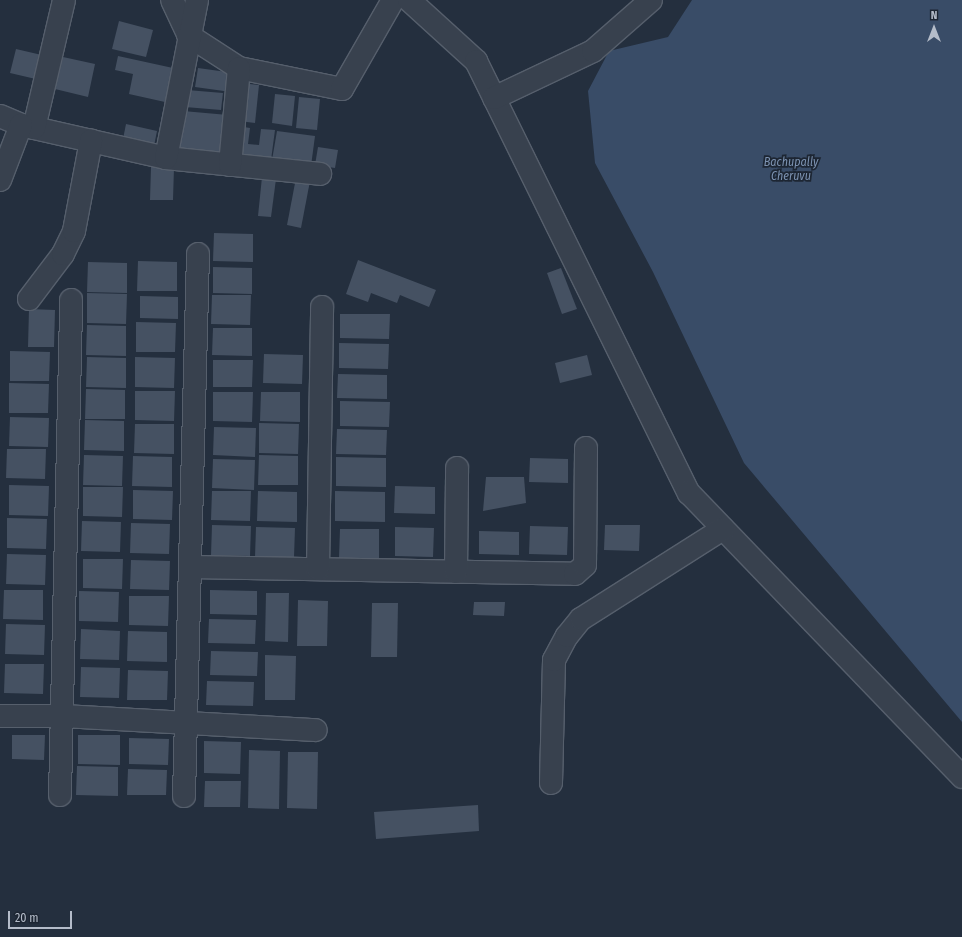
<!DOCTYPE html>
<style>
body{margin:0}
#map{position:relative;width:962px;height:937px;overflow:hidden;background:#242f3e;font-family:"Fira Sans Condensed",sans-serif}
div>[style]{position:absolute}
.water>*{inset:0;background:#394c67}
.building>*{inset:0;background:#455162}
.roads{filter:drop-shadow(1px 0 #565f6c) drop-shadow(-1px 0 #565f6c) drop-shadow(0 1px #565f6c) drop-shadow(0 -1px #565f6c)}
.street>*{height:22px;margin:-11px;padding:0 11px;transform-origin:11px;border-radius:11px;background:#38414e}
span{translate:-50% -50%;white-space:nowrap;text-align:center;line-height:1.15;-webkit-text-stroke:3.5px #1d2633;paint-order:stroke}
.water-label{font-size:12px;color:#7c92b1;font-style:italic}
.north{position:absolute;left:914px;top:8px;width:40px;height:40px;-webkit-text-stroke:3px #1d2633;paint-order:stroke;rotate:0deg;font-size:11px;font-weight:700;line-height:16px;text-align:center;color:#b4bcc9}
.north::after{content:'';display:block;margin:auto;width:14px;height:18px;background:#b4bcc9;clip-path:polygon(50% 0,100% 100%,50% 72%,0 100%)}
.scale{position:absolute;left:8px;top:911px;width:64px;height:18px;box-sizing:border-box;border:2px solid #b4bcc9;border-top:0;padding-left:5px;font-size:12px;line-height:14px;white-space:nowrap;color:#b4bcc9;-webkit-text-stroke:3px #1d2633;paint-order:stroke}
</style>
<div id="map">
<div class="water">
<i style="clip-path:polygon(692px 0,962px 0,962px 722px,744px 463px,653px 272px,595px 163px,588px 91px,609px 51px,668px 37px)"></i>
</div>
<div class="building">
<i style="clip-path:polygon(119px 21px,153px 30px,146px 57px,112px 49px)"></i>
<i style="clip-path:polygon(16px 49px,46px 56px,40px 80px,10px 73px)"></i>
<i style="clip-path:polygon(118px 56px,173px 68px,165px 102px,129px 94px,133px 74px,115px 70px)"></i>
<i style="clip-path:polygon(63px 57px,95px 64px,88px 97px,55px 89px)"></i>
<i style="clip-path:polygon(198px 68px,234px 73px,231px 92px,195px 87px)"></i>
<i style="clip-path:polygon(242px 83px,259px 85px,255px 123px,239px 121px)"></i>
<i style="clip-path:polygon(187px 90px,223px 93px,221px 110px,185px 107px)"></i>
<i style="clip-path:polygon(275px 94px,295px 96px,292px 126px,272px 123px)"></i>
<i style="clip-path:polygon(299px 97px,320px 99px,317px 130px,296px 128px)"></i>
<i style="clip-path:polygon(183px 111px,228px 115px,224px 155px,179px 151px)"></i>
<i style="clip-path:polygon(126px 124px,157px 131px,154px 146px,123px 139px)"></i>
<i style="clip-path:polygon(238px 126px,250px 128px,248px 144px,259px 145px,261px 129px,275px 130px,271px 160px,235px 156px)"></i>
<i style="clip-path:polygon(277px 131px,315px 136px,311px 166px,272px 160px)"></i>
<i style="clip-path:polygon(318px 147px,338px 150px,335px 168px,315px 165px)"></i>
<i style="clip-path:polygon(151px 167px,174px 167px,173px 200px,150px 200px)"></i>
<i style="clip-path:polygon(262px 177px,276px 179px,271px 217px,258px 216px)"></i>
<i style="clip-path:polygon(296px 178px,310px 181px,301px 228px,287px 225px)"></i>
<i style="clip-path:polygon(214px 233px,253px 234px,253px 262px,213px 261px)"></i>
<i style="clip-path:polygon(358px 260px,436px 290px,429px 307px,400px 295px,397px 303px,371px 293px,368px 302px,346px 294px)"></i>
<i style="clip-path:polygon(138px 261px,177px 262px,177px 291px,137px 291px)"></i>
<i style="clip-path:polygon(88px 262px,127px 263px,127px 293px,87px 292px)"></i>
<i style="clip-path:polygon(213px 267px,252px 268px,252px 294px,213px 293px)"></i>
<i style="clip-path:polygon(561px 268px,577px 309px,562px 314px,547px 273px)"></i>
<i style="clip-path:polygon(87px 293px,127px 294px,126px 324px,87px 323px)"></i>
<i style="clip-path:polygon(212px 295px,251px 295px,250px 325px,211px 324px)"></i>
<i style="clip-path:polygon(140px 296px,178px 297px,178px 319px,140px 318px)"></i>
<i style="clip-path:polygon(29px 309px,55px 310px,54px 347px,28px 347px)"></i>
<i style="clip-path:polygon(340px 314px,390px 314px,389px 339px,340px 338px)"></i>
<i style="clip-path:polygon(136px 322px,176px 323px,175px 352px,136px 352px)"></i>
<i style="clip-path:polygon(87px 325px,126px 326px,126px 356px,86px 355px)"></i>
<i style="clip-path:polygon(213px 328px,252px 328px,252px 356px,212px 355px)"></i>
<i style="clip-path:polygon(339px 343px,389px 344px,388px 369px,339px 368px)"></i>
<i style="clip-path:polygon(10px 351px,50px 352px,49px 381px,10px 381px)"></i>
<i style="clip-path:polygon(264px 354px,303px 355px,302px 384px,263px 383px)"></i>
<i style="clip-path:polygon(587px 355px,592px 375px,560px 383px,555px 363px)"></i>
<i style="clip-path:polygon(87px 357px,126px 358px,126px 388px,86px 387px)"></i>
<i style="clip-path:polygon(135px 357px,175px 358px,174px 388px,135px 387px)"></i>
<i style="clip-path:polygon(213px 360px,253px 360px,252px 387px,213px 387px)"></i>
<i style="clip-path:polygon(338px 374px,387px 375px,387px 399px,337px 398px)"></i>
<i style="clip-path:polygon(9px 383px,49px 384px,48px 413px,9px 413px)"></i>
<i style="clip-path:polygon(86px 389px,125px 390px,125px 419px,85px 419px)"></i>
<i style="clip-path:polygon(135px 391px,175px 391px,174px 421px,135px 420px)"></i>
<i style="clip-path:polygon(213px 392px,253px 392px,252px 422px,213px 421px)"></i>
<i style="clip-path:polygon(261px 392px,300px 392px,300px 422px,260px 421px)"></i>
<i style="clip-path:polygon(340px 401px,390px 402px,389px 427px,340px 426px)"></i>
<i style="clip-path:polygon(10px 417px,49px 418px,48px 447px,9px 446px)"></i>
<i style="clip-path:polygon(85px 420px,124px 421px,124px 451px,84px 450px)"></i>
<i style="clip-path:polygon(259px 423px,299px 424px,298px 454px,259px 453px)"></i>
<i style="clip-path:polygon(135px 424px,174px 424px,174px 454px,134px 453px)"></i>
<i style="clip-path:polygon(214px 427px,256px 428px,255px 457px,213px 455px)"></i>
<i style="clip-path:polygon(337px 429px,387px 430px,386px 455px,336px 454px)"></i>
<i style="clip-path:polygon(7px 449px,46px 449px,45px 479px,6px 478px)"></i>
<i style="clip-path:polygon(84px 455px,123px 456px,122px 486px,83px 485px)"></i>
<i style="clip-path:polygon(259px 455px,298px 456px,298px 485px,258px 485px)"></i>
<i style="clip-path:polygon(133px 456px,172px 457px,172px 487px,132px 486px)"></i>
<i style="clip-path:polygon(336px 457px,386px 458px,386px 487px,336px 486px)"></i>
<i style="clip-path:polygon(530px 458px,568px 459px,568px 483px,529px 482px)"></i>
<i style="clip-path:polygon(213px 459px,255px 460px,254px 490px,212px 488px)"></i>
<i style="clip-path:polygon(486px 477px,524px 477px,526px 503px,483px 511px)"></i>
<i style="clip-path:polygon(9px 485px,49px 486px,48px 516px,9px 515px)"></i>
<i style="clip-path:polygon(395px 486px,435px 487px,435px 514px,394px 513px)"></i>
<i style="clip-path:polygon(83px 487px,123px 487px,122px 517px,83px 516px)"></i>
<i style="clip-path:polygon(133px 490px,173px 491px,172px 520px,133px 519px)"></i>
<i style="clip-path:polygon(212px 491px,251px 491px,250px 521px,211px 520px)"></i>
<i style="clip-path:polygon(258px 491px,297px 492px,297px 522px,257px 521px)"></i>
<i style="clip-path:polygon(335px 491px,385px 492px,385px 522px,335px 521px)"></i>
<i style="clip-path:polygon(7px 518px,47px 519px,46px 549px,7px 548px)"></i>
<i style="clip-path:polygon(82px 521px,121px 522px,120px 552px,81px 551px)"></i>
<i style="clip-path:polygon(131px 523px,170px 524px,169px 554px,130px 553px)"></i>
<i style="clip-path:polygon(212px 525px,251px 526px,250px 556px,211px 555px)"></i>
<i style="clip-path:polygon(605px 525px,640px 525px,639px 551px,604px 550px)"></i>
<i style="clip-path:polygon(530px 526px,568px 527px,567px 555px,529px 554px)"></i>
<i style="clip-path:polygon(256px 527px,295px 528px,294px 557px,255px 557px)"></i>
<i style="clip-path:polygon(395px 527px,434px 528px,433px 557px,395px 556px)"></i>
<i style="clip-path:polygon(340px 529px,379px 529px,379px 559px,339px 558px)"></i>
<i style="clip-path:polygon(479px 531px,519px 532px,519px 555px,479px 554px)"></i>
<i style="clip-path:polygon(7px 554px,46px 555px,45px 585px,6px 584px)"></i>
<i style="clip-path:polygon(83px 559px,123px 559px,122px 589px,83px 588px)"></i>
<i style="clip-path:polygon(131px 560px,170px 561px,169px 590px,130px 589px)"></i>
<i style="clip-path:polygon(4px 590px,43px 590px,43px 620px,3px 619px)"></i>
<i style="clip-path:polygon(210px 590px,257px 591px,257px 615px,210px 614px)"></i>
<i style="clip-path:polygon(79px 591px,119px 592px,118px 622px,79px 621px)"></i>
<i style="clip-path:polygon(266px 593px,289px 593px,288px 642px,265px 641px)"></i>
<i style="clip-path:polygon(129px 596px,169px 596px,168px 626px,129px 625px)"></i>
<i style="clip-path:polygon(298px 600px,328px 601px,327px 646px,297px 646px)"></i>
<i style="clip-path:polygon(474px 602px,505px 602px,504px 616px,473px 615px)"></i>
<i style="clip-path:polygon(372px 603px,398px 603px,397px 657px,371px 657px)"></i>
<i style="clip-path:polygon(209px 619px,256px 620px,255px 644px,208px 643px)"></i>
<i style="clip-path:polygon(6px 624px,45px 625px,44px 655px,5px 654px)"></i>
<i style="clip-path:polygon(81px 629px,120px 631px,119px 660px,80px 659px)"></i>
<i style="clip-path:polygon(128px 631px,167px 632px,167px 662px,127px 661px)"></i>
<i style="clip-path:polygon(211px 651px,258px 652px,257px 676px,210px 675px)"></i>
<i style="clip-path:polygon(265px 655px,296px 656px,295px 700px,265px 700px)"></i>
<i style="clip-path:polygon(5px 664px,44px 664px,43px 694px,4px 693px)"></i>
<i style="clip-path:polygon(81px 667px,120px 668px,119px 698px,80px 697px)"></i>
<i style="clip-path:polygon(128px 670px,168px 671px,167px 700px,127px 700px)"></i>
<i style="clip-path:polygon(207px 681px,254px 682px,253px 706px,206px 705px)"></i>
<i style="clip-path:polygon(12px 735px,45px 735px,44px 760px,12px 759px)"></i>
<i style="clip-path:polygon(78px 735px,120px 735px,120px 765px,78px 764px)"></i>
<i style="clip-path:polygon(129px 738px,169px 739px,168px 765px,129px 764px)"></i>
<i style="clip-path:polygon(204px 741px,241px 742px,240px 774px,204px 773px)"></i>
<i style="clip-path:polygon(249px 750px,280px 751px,279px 809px,248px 808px)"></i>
<i style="clip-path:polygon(288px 752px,318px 752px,317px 809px,287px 808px)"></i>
<i style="clip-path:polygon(77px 766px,118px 767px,118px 796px,76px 795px)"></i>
<i style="clip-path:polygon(128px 769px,167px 770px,166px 795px,127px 795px)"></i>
<i style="clip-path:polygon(205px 781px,241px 781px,240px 807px,204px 807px)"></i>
<i style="clip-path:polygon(478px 805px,479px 831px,376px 839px,374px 812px)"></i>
</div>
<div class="roads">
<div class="street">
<i style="left:172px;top:0;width:38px;rotate:65deg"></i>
<i style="left:188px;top:35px;width:61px;rotate:32.9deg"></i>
<i style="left:239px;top:68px;width:105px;rotate:11.5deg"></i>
<i style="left:342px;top:89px;width:103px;rotate:-60.2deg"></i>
<i style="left:409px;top:0;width:91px;rotate:42.3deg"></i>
<i style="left:476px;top:61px;width:482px;rotate:63.8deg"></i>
<i style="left:689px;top:493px;width:394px;rotate:46.1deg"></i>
<i style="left:494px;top:98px;width:110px;rotate:-25.4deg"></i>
<i style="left:593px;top:51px;width:77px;rotate:-41.3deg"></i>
<i style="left:0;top:116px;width:23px;rotate:23deg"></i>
<i style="left:21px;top:125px;width:149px;rotate:12.8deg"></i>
<i style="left:166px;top:158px;width:155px;rotate:5.9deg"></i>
<i style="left:34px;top:128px;width:131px;rotate:-76.8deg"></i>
<i style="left:166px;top:158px;width:161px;rotate:-78.9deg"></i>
<i style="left:230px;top:165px;width:97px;rotate:-84.7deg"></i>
<i style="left:0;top:180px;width:59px;rotate:-69.1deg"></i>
<i style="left:29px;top:299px;width:56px;rotate:-52.9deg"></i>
<i style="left:63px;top:254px;width:25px;rotate:-64deg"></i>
<i style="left:74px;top:231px;width:92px;rotate:-79.3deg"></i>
<i style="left:190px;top:567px;width:385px;rotate:1deg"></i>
<i style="left:575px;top:574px;width:13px;rotate:-42deg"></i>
<i style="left:585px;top:565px;width:117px;rotate:-89.5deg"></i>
<i style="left:318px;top:569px;width:262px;rotate:-89.1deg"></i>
<i style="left:456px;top:572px;width:104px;rotate:-89.4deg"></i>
<i style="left:0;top:716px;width:63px"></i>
<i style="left:63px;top:716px;width:253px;rotate:3.2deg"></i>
<i style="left:551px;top:783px;width:123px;rotate:-88.6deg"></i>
<i style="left:554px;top:660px;width:27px;rotate:-62deg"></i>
<i style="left:567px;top:636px;width:22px;rotate:-51deg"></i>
<i style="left:581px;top:619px;width:168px;rotate:-32.4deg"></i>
<i style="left:60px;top:795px;width:495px;rotate:-88.7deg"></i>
<i style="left:184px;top:796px;width:542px;rotate:-88.52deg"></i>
</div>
</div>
<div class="water-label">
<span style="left:791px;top:170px">Bachupally<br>Cheruvu</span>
</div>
<div class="north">N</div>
<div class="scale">20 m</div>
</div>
